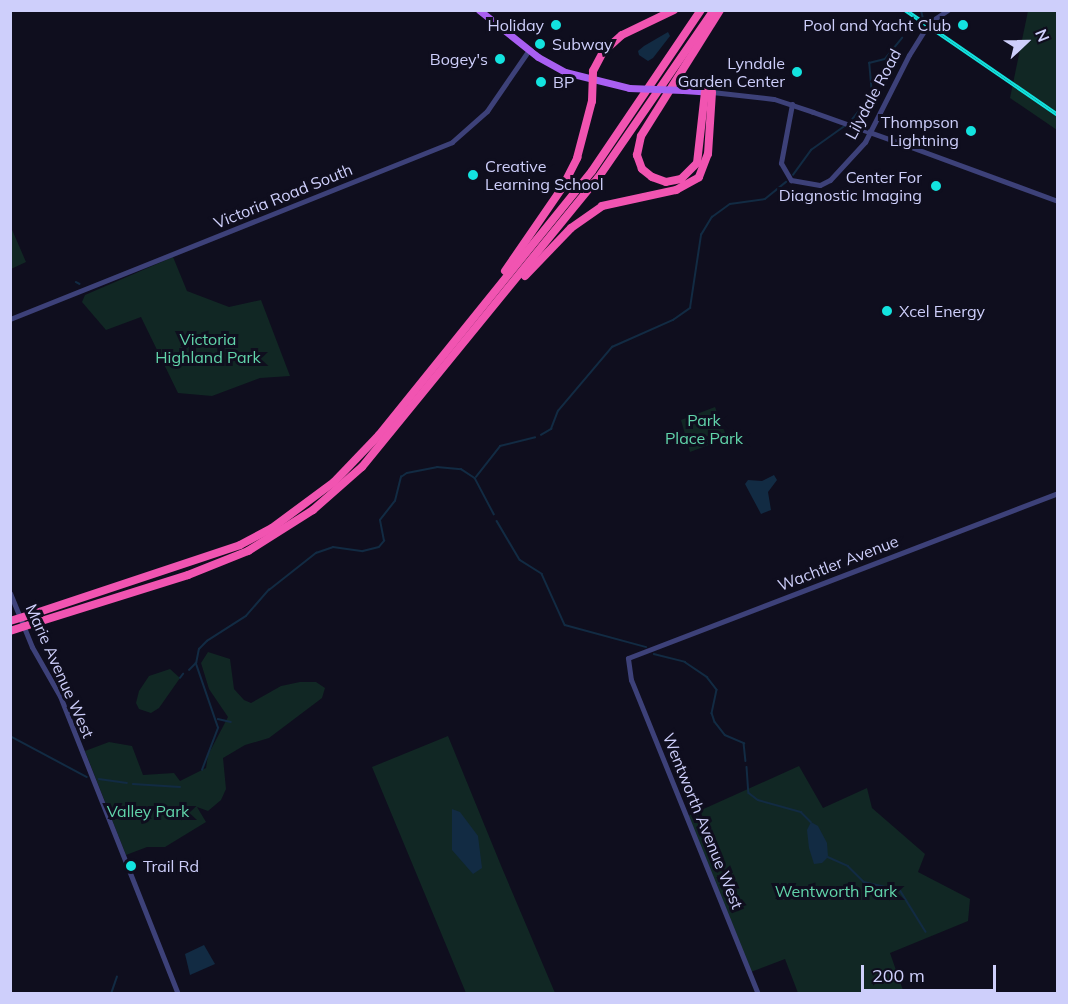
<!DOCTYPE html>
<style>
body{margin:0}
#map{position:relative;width:1068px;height:1004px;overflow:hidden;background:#0f0e1e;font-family:Mulish,sans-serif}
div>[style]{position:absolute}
.green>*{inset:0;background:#112724}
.water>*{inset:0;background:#122b43}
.stream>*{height:1.5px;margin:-0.75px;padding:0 0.75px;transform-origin:0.75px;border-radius:0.75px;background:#122b43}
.minor>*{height:5px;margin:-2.5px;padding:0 2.5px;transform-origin:2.5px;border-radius:2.5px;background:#3d4179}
.major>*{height:7px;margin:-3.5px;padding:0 3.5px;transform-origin:3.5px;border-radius:3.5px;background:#a95ff2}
.highway>*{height:8px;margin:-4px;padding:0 4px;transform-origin:4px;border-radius:4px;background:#f154b1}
.rail>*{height:4px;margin-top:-2px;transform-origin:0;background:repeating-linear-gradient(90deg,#0f0e1e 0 4.5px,#13e3df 0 9px);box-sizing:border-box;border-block:2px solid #13e3df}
.minor-bridge>*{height:5px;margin:-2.5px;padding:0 2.5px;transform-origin:2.5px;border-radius:2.5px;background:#3d4179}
.major-bridge>*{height:7px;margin:-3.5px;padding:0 3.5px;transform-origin:3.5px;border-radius:3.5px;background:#a95ff2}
.highway-bridge>*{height:8px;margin:-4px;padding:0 4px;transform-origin:4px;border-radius:4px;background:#f154b1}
.dots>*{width:16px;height:16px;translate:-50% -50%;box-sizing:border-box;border:3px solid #0f0e1e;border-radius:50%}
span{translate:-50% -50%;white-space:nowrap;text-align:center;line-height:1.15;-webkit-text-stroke:6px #0f0e1e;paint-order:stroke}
.poi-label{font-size:16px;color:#cecffb}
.right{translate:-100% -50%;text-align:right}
.left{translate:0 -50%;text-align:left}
.street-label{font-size:16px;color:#cecffb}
.park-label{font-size:16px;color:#61d4aa}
.frame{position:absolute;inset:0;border:12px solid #cecffb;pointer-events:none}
.north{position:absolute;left:996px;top:12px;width:60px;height:60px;-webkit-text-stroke:4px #0f0e1e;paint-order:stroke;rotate:68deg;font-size:16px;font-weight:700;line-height:24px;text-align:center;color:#cecffb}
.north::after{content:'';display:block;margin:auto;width:21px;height:27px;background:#cecffb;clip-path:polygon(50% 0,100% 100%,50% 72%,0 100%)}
.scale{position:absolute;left:861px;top:965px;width:135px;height:27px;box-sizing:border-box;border:3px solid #cecffb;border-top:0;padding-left:8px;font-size:18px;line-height:21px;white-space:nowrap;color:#cecffb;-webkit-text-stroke:4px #0f0e1e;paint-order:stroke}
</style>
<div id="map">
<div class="green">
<i style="clip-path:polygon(1028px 11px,1057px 11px,1057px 130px,1010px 98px)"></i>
<i style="clip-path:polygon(10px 225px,26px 262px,11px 269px,10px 269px)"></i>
<i style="clip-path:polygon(173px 257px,187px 291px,229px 307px,261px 300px,290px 376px,260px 378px,212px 396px,178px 393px,141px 317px,106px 330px,82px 302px,85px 295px)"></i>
<i style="clip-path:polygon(715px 407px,727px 438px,690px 452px,681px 420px)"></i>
<i style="clip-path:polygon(208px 652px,230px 659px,234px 689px,244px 700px,251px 703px,281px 686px,300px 682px,316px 682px,325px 688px,322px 698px,269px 738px,245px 745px,223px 758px,226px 789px,221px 800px,208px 811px,197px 807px,206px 822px,165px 847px,147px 847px,126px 855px,85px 751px,109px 742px,132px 746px,143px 775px,174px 773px,180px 781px,206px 768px,208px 755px,228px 717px,209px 689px,201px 663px)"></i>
<i style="clip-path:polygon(170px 669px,180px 678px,159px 708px,151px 713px,139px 709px,136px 703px,139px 691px,149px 676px)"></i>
<i style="clip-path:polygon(448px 736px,502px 868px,555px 993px,466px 993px,372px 767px)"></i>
<i style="clip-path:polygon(799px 766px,823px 808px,867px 788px,872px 808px,925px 854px,918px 872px,970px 899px,968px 921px,890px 953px,904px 993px,798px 993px,785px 959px,751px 972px,688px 816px)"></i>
</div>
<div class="water">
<i style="clip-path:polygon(668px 32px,670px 36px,653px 58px,648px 61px,639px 55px,638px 51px,644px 46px)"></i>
<i style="clip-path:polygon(774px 475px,777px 480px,768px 492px,771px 510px,761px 514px,745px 484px,748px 480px,762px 481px)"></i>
<i style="clip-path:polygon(452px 809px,460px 812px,478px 836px,482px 868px,473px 874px,452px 850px)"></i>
<i style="clip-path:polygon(811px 822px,818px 826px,827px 843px,828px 857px,822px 863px,814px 864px,809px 848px,807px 830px)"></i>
<i style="clip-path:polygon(204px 945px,215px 964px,190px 975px,185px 954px)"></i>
</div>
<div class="stream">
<i style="left:908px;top:29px;width:18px;rotate:-34deg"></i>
<i style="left:923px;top:19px;width:9px;rotate:-103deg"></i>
<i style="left:850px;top:122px;width:35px;rotate:-51deg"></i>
<i style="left:872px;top:95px;width:32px;rotate:-95deg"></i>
<i style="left:869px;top:63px;width:16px;rotate:-14deg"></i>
<i style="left:885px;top:59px;width:27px;rotate:-51deg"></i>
<i style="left:793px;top:175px;width:31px;rotate:-54deg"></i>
<i style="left:811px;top:150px;width:43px;rotate:-35.5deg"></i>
<i style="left:76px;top:282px;width:4px;rotate:27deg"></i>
<i style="left:541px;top:435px;width:12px;rotate:-31deg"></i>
<i style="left:551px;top:429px;width:19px;rotate:-69deg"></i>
<i style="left:558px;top:411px;width:84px;rotate:-49.8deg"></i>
<i style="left:612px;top:347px;width:67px;rotate:-23.9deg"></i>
<i style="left:673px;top:320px;width:21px;rotate:-35deg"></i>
<i style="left:690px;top:308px;width:74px;rotate:-81.4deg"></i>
<i style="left:701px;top:235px;width:21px;rotate:-59deg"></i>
<i style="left:712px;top:217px;width:22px;rotate:-36deg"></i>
<i style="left:730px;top:204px;width:35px;rotate:-8deg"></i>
<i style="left:765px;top:199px;width:27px;rotate:-39deg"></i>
<i style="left:476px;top:477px;width:39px;rotate:-52deg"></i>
<i style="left:500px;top:446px;width:36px;rotate:-14deg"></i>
<i style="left:497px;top:521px;width:45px;rotate:59.5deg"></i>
<i style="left:520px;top:560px;width:26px;rotate:32deg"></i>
<i style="left:542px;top:574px;width:56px;rotate:65.7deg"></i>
<i style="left:565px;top:625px;width:84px;rotate:15.2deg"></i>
<i style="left:654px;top:654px;width:32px;rotate:14deg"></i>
<i style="left:685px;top:662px;width:27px;rotate:34deg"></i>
<i style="left:707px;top:677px;width:16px;rotate:52deg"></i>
<i style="left:717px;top:690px;width:24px;rotate:102deg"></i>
<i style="left:712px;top:713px;width:9px;rotate:72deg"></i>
<i style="left:715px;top:722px;width:16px;rotate:52deg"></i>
<i style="left:725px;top:735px;width:21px;rotate:23deg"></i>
<i style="left:744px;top:743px;width:18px;rotate:84deg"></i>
<i style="left:189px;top:670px;width:10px;rotate:-45deg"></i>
<i style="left:180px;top:678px;width:5px;rotate:-53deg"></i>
<i style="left:218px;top:719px;width:13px;rotate:13deg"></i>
<i style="left:10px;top:736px;width:87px;rotate:28deg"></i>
<i style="left:747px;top:767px;width:26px;rotate:86deg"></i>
<i style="left:749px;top:793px;width:11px;rotate:38deg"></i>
<i style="left:758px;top:800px;width:45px;rotate:15.6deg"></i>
<i style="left:801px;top:812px;width:14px;rotate:45deg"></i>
<i style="left:202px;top:770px;width:45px;rotate:-69.1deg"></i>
<i style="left:218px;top:728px;width:68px;rotate:-109deg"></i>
<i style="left:196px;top:664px;width:15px;rotate:-79deg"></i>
<i style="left:199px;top:649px;width:11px;rotate:-45deg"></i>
<i style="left:207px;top:641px;width:46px;rotate:-32.7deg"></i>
<i style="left:246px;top:616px;width:35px;rotate:-49deg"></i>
<i style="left:269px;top:590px;width:60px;rotate:-38.2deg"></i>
<i style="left:316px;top:553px;width:18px;rotate:-19deg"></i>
<i style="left:333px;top:547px;width:30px;rotate:8deg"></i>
<i style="left:363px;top:551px;width:16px;rotate:-14deg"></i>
<i style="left:379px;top:547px;width:8px;rotate:-50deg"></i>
<i style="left:384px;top:541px;width:21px;rotate:-101deg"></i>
<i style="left:380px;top:520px;width:24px;rotate:-52deg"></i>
<i style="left:395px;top:501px;width:25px;rotate:-76deg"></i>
<i style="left:401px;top:477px;width:7px;rotate:-34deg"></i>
<i style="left:407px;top:473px;width:31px;rotate:-11deg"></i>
<i style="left:437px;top:467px;width:24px;rotate:5deg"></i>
<i style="left:461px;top:469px;width:17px;rotate:33deg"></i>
<i style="left:475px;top:478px;width:41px;rotate:62.2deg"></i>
<i style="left:99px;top:779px;width:28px;rotate:8deg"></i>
<i style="left:133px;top:784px;width:47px;rotate:3.7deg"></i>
<i style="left:828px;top:857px;width:22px;rotate:24deg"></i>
<i style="left:848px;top:866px;width:23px;rotate:45deg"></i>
<i style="left:864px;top:882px;width:37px;rotate:13deg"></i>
<i style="left:900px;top:890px;width:49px;rotate:58.2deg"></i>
<i style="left:111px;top:994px;width:18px;rotate:-71deg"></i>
</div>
<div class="minor">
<i style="left:712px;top:92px;width:62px;rotate:6.4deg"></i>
<i style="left:774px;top:99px;width:41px;rotate:18.4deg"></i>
<i style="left:792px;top:104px;width:60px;rotate:100.6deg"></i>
<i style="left:781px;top:163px;width:20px;rotate:60deg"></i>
<i style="left:791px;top:180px;width:29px;rotate:10deg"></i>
<i style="left:820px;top:185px;width:11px;rotate:-27deg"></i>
<i style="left:830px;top:180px;width:52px;rotate:-47.4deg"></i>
<i style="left:865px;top:142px;width:97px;rotate:-63.2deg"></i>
<i style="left:909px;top:55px;width:39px;rotate:-58deg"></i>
<i style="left:930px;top:22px;width:22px;rotate:-34deg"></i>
<i style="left:900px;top:143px;width:168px;rotate:20.2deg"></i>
<i style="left:10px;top:319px;width:476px;rotate:-21.8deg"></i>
<i style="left:452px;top:142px;width:47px;rotate:-41.5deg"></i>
<i style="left:487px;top:111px;width:74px;rotate:-55.5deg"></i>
<i style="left:10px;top:593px;width:58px;rotate:67.8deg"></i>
<i style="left:32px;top:647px;width:56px;rotate:60.3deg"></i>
<i style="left:60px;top:696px;width:321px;rotate:68.4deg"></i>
<i style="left:758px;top:994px;width:339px;rotate:-112deg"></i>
<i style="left:631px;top:680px;width:22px;rotate:-98deg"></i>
<i style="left:628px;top:658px;width:461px;rotate:-21deg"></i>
</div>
<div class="major">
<i style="left:479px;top:10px;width:75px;rotate:38.5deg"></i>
<i style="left:538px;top:57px;width:31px;rotate:29deg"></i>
<i style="left:565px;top:72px;width:66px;rotate:14deg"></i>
<i style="left:683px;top:90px;width:27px;rotate:4deg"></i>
</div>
<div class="highway">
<i style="left:705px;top:92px;width:71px;rotate:96.4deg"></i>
<i style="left:697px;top:163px;width:23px;rotate:135deg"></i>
<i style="left:681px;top:179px;width:15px;rotate:169deg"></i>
<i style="left:666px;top:182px;width:15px;rotate:-160deg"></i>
<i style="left:652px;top:177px;width:13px;rotate:-141deg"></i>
<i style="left:642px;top:169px;width:15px;rotate:-110deg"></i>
<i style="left:637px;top:155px;width:19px;rotate:-78deg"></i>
<i style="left:641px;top:136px;width:149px;rotate:-57.9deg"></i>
<i style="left:505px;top:271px;width:101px;rotate:-55.5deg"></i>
<i style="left:562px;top:188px;width:34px;rotate:-63deg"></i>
<i style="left:577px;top:158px;width:59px;rotate:-75.3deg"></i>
<i style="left:592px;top:101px;width:30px;rotate:-88deg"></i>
<i style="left:593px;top:71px;width:21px;rotate:-62deg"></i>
<i style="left:603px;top:52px;width:25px;rotate:-42deg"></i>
<i style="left:622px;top:35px;width:58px;rotate:-25.7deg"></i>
<i style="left:525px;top:276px;width:66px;rotate:-46.2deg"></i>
<i style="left:571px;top:228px;width:38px;rotate:-35deg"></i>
<i style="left:602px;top:206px;width:76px;rotate:-12.2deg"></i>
<i style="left:676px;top:190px;width:26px;rotate:-29deg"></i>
<i style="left:699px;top:177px;width:25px;rotate:-69deg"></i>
<i style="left:708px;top:154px;width:62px;rotate:-86.3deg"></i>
<i style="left:30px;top:615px;width:221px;rotate:-18.4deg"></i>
<i style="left:240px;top:545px;width:36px;rotate:-28deg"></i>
<i style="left:272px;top:528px;width:77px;rotate:-36.6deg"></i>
<i style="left:334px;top:482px;width:65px;rotate:-46.2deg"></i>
<i style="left:379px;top:435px;width:339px;rotate:-51.1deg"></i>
<i style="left:592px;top:171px;width:194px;rotate:-55.9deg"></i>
<i style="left:35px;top:623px;width:160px;rotate:-17.4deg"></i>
<i style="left:188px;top:575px;width:65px;rotate:-21.8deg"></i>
<i style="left:248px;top:551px;width:77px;rotate:-32.2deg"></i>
<i style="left:313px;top:510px;width:65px;rotate:-41.3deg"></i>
<i style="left:362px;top:467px;width:373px;rotate:-50.8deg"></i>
<i style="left:598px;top:178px;width:204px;rotate:-55.4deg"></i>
</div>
<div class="rail">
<i style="left:905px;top:10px;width:186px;rotate:34.5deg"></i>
</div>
<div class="minor-bridge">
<i style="left:813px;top:112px;width:92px;rotate:19.6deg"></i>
</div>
<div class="major-bridge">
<i style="left:629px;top:88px;width:54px;rotate:2.1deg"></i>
</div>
<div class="highway-bridge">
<i style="left:10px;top:621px;width:21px;rotate:-17deg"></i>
<i style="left:10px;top:631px;width:26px;rotate:-18deg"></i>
</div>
<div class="dots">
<i style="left:556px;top:25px;background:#13e3df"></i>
<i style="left:963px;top:25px;background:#13e3df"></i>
<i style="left:540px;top:44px;background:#13e3df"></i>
<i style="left:500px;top:59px;background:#13e3df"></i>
<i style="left:797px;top:72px;background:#13e3df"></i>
<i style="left:541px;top:82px;background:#13e3df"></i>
<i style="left:971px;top:131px;background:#13e3df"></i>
<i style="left:473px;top:175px;background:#13e3df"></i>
<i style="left:936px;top:186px;background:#13e3df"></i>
<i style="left:887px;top:311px;background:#13e3df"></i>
<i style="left:131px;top:866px;background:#13e3df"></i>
</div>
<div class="poi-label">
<span class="right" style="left:544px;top:25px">Holiday</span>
<span class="right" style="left:951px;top:25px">Pool and Yacht Club</span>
<span class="left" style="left:552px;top:44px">Subway</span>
<span class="right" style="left:488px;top:59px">Bogey's</span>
<span class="right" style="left:785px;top:72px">Lyndale<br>Garden Center</span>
<span class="left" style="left:553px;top:82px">BP</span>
<span class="right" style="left:959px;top:131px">Thompson<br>Lightning</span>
<span class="left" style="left:485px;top:175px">Creative<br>Learning School</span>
<span class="right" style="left:922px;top:186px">Center For<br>Diagnostic Imaging</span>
<span class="left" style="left:899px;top:311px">Xcel Energy</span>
<span class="left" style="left:143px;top:866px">Trail Rd</span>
</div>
<div class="street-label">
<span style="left:873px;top:94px;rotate:-62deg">Lilydale Road</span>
<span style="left:283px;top:196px;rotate:-22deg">Victoria Road South</span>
<span style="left:838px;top:563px;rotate:-21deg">Wachtler Avenue</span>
<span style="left:60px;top:671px;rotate:66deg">Marie Avenue West</span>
<span style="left:703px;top:821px;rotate:68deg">Wentworth Avenue West</span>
</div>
<div class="park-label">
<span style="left:208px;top:348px">Victoria<br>Highland Park</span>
<span style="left:704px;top:429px">Park<br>Place Park</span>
<span style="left:148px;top:811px">Valley Park</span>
<span style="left:836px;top:891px">Wentworth Park</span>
</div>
<div class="frame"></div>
<div class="north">N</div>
<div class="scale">200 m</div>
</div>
